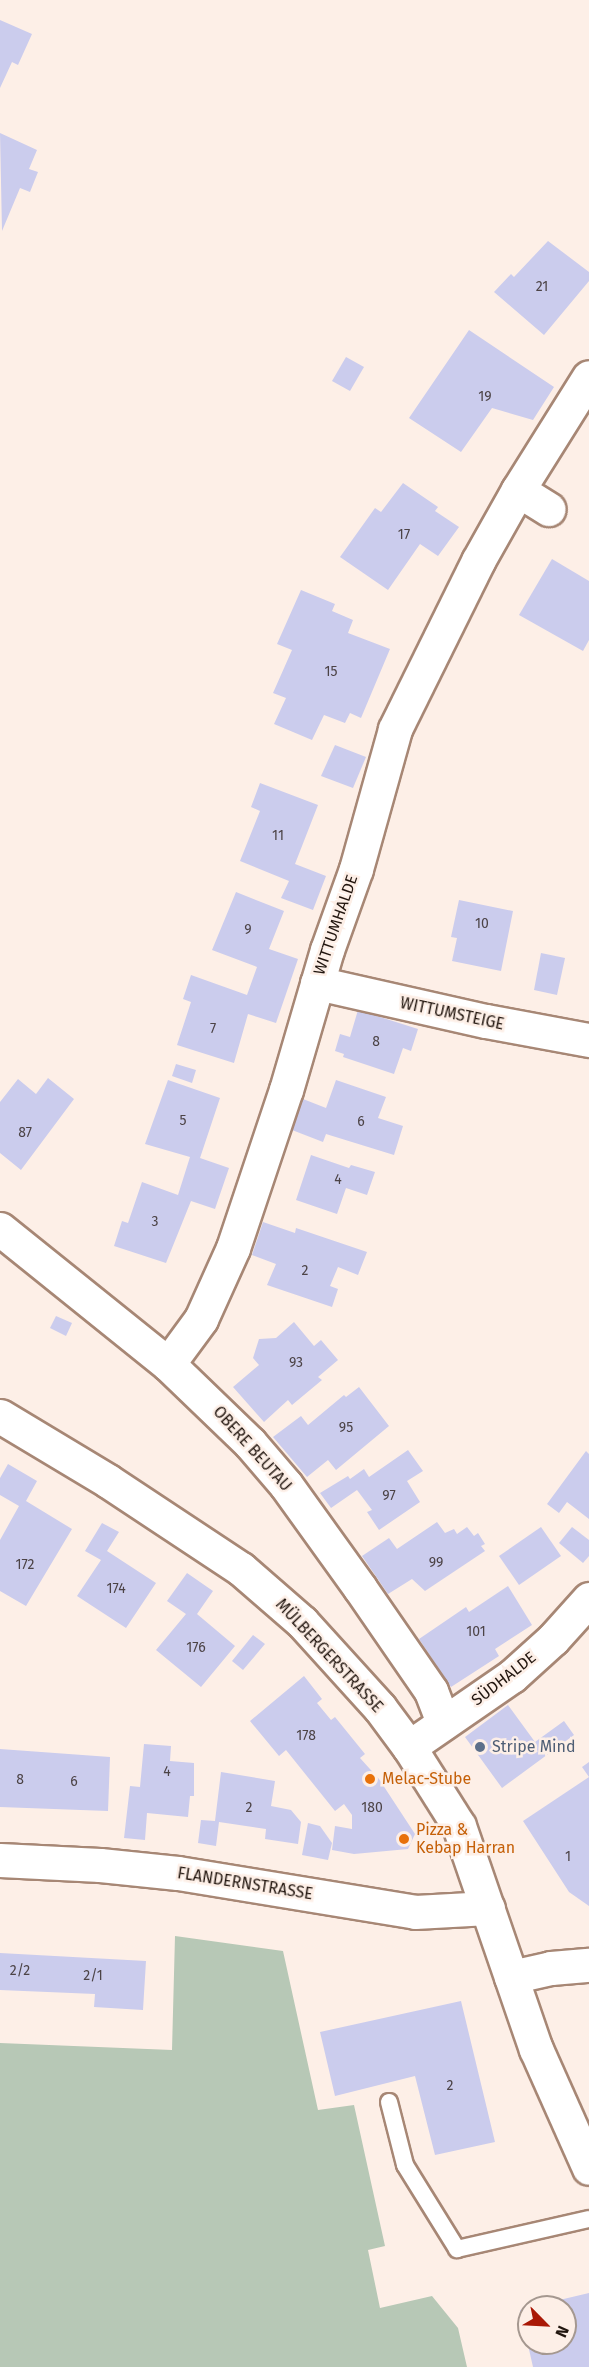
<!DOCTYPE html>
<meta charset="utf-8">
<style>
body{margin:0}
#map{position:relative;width:589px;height:2367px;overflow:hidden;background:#fdefe7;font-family:"Fira Sans",sans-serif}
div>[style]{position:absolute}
.green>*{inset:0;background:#b7c8b6}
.building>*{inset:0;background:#cbcced}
.roads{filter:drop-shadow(2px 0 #a78775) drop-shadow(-2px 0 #a78775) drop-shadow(0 2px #a78775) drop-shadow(0 -2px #a78775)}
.service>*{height:16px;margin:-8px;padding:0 8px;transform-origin:8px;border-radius:8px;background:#fff}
.minor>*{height:33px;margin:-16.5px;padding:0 16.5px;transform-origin:16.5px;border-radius:16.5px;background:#fff}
.tertiary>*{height:33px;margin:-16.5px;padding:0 16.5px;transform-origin:16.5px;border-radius:16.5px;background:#fff}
.dots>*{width:16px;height:16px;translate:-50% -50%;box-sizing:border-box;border:3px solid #fdefe7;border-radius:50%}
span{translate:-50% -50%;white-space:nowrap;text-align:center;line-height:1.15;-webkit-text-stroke:5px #fdefe7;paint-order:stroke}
.number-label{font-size:14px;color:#4c4346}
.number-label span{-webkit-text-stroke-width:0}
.street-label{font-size:16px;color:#21150e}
.service-label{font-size:16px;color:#4e5e75}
.left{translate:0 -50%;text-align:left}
.food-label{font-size:16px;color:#c56008}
.north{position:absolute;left:517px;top:2295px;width:60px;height:60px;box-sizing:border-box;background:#fdefe7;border:2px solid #a59890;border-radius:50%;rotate:114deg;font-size:16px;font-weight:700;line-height:24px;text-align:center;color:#21150e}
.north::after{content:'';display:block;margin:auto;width:21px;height:27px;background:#a91806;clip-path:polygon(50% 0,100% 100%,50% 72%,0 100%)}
</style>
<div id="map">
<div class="green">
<i style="clip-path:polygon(175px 1936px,283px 1951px,318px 2110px,354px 2105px,385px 2246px,368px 2250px,380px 2308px,432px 2296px,458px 2328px,467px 2367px,0 2367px,0 2043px,172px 2050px)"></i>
</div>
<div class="building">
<i style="clip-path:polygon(0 20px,32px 34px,18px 65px,12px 62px,0 88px)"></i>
<i style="clip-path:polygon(0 133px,37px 150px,29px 169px,38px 172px,30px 192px,20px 188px,2px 231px)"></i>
<i style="clip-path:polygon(548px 241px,589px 272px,589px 281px,544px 335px,494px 292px,511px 274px,514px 277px)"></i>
<i style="clip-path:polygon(469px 330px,554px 387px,533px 420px,492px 408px,461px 452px,409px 418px)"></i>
<i style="clip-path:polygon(346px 357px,364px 367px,350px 391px,332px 381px)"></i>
<i style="clip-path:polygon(403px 483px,438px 507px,435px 511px,459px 527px,438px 556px,420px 544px,388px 590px,340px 557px,375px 508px,381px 512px)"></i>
<i style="clip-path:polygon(552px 559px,589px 581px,589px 640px,583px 651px,519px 615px)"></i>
<i style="clip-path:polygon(301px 590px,335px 604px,332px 611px,353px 620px,348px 633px,390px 649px,361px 718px,350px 713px,345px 723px,324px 715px,312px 740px,274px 724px,286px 698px,273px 693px,292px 650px,277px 644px)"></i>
<i style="clip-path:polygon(335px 745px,366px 757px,353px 788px,321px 776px)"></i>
<i style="clip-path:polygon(260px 783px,318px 805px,295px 864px,326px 876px,313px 910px,281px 898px,289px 881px,240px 861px,260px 811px,251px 807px)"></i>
<i style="clip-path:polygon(236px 892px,284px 911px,269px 949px,298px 959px,276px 1023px,248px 1014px,234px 1063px,177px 1045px,191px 1002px,183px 999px,191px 975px,247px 995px,257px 967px,212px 950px)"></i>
<i style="clip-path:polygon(459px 900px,513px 911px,501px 971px,452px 961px,457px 938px,451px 937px)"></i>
<i style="clip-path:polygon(541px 953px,565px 958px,557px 995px,534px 990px)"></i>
<i style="clip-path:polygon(358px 1010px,418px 1029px,411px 1051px,403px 1048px,394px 1074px,343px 1057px,344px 1054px,335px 1051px,340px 1034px,350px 1037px)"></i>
<i style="clip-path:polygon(176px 1064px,196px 1070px,192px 1083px,172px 1076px)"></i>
<i style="clip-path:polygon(48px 1078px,74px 1099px,21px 1170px,0 1153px,0 1102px,18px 1079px,36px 1094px)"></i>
<i style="clip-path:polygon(168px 1080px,220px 1098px,200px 1158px,229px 1168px,215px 1209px,191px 1201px,166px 1263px,114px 1246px,122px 1221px,128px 1223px,142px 1182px,178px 1195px,190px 1157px,145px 1144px)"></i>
<i style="clip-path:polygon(336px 1080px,386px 1097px,378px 1118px,403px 1126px,394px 1155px,326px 1134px,323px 1142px,292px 1130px,303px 1099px,326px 1108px)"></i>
<i style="clip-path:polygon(311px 1155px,349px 1168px,351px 1165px,375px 1172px,367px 1195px,346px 1188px,337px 1214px,296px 1200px)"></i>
<i style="clip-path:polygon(263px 1222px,295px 1233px,296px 1228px,367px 1252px,358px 1275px,338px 1267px,330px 1286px,338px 1289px,332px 1307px,267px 1285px,276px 1264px,252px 1255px)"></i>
<i style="clip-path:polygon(56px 1316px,72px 1323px,66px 1336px,50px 1328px)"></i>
<i style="clip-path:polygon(294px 1322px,314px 1346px,321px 1340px,338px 1360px,318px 1377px,322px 1380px,292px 1405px,288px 1400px,264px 1422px,233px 1387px,259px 1365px,253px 1358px,259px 1339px,276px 1338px)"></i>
<i style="clip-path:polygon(359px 1387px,389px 1426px,336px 1470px,328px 1460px,307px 1477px,273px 1437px,301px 1416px,308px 1425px,344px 1395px,346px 1397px)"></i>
<i style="clip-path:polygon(408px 1450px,423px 1471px,407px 1481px,420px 1502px,379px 1530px,367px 1512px,372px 1510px,357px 1490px,331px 1508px,320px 1493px,348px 1476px,350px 1479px,364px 1469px,369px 1477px)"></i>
<i style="clip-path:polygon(586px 1451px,589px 1454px,589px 1519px,567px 1502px,559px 1513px,547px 1504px)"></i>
<i style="clip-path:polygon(8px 1464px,37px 1481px,26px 1501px,72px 1529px,26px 1606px,0 1591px,0 1540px,19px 1506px,0 1495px,0 1478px)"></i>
<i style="clip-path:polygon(437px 1522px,445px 1533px,454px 1529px,457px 1534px,467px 1527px,474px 1536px,478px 1533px,485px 1544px,481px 1546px,485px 1551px,425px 1591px,412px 1579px,388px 1594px,362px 1556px,389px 1538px,397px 1549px)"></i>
<i style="clip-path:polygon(102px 1523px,119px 1532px,107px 1551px,156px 1583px,126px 1628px,77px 1596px,101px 1560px,85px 1551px)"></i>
<i style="clip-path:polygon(541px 1527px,561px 1556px,519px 1585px,499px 1556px)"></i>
<i style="clip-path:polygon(572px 1527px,589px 1540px,589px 1556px,583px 1563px,559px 1543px)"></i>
<i style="clip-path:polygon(187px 1573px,213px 1591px,197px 1614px,235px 1646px,201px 1687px,156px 1650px,186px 1614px,167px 1601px)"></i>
<i style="clip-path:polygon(508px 1586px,532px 1625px,495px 1649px,499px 1656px,451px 1687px,419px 1639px,466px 1607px,469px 1612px)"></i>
<i style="clip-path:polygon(253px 1635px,265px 1644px,243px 1670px,232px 1661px)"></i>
<i style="clip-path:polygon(304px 1676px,322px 1699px,317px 1703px,331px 1720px,335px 1717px,365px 1754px,360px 1758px,379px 1779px,415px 1834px,408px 1849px,354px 1854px,332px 1850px,335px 1826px,352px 1829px,352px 1815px,344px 1804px,335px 1811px,286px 1750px,279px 1756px,250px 1721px)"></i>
<i style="clip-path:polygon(508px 1705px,535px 1742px,564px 1721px,574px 1735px,502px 1788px,465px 1737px)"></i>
<i style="clip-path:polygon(144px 1744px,171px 1746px,170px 1761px,194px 1763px,194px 1796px,190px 1796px,188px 1817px,147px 1813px,145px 1840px,124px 1838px,130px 1786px,140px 1787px)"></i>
<i style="clip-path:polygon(0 1749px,110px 1757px,108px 1811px,0 1807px)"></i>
<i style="clip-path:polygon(589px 1762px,589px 1906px,569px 1892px,523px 1821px,589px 1777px,582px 1767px)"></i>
<i style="clip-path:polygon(221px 1772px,275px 1781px,271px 1806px,291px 1810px,301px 1822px,298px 1844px,265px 1839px,266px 1829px,219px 1822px,216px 1846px,198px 1843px,201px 1820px,215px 1821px)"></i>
<i style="clip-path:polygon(308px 1823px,320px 1826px,332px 1843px,328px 1860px,302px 1855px)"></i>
<i style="clip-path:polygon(0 1953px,146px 1961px,143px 2010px,94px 2007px,95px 1994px,0 1990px)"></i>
<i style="clip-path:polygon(461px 2001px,495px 2142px,435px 2155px,415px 2076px,335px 2096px,320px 2032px)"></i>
<i style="clip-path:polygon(589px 2293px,589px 2367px,533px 2367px,520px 2310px,529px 2308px,529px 2343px,565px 2343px,565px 2307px,534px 2306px)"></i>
</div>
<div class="roads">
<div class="service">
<i style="left:389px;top:2102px;width:65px;rotate:75.7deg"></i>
<i style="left:405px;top:2165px;width:99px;rotate:58.2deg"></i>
<i style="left:457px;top:2249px;width:135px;rotate:-12.8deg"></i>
</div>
<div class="minor">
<i style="left:518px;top:490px;width:36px;rotate:32deg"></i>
<i style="left:317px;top:983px;width:173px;rotate:12.7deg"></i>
<i style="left:486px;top:1021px;width:105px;rotate:10.5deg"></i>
<i style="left:0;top:1229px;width:216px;rotate:38.8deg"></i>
<i style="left:168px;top:1364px;width:114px;rotate:43.9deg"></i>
<i style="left:250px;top:1443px;width:55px;rotate:49.4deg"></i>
<i style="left:286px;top:1485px;width:127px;rotate:54.3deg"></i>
<i style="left:360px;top:1588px;width:125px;rotate:55.4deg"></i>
<i style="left:431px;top:1691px;width:34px;rotate:69deg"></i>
<i style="left:168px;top:1364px;width:56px;rotate:-53.7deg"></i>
<i style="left:201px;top:1319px;width:78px;rotate:-65.7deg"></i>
<i style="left:233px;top:1248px;width:167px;rotate:-71.5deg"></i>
<i style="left:286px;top:1090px;width:146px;rotate:-73.7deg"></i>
<i style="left:327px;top:950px;width:86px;rotate:-70.3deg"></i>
<i style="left:356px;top:869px;width:145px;rotate:-74.4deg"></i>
<i style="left:395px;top:729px;width:187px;rotate:-63.7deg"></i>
<i style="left:478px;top:561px;width:81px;rotate:-60.6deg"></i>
<i style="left:518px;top:490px;width:133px;rotate:-57.9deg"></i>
<i style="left:409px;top:1747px;width:125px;rotate:-34.6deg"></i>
<i style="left:512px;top:1676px;width:55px;rotate:-42.1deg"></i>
<i style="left:553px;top:1639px;width:54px;rotate:-48deg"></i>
<i style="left:0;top:1860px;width:100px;rotate:2.9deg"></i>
<i style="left:100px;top:1865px;width:78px;rotate:5.9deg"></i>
<i style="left:178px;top:1873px;width:240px;rotate:9.3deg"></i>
<i style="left:415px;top:1912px;width:73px;rotate:-3.1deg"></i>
<i style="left:511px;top:1977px;width:41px;rotate:-12.7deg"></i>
<i style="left:551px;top:1968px;width:38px;rotate:-5deg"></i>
</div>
<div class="tertiary">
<i style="left:0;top:1416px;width:126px;rotate:31deg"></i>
<i style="left:108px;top:1481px;width:159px;rotate:33.5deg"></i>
<i style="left:241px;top:1569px;width:81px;rotate:41deg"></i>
<i style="left:302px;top:1622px;width:116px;rotate:47.8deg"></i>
<i style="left:380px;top:1708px;width:49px;rotate:53.4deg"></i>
<i style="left:409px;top:1747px;width:93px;rotate:57.7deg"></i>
<i style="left:459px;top:1826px;width:236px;rotate:71deg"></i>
<i style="left:536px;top:2049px;width:130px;rotate:66deg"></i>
</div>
</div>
<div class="dots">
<i style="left:480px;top:1747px;background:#5c6f8a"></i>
<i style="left:370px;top:1779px;background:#e8710a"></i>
<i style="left:404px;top:1839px;background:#e8710a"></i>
</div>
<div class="number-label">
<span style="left:542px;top:287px">21</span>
<span style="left:485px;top:397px">19</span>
<span style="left:404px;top:535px">17</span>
<span style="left:331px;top:672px">15</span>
<span style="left:278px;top:836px">11</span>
<span style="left:482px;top:924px">10</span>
<span style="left:248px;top:930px">9</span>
<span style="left:213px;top:1029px">7</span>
<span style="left:376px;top:1042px">8</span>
<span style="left:183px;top:1121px">5</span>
<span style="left:361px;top:1122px">6</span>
<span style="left:25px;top:1133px">87</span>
<span style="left:338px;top:1180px">4</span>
<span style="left:155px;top:1222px">3</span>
<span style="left:305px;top:1271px">2</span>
<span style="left:296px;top:1363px">93</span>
<span style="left:346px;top:1428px">95</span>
<span style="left:389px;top:1496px">97</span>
<span style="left:436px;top:1563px">99</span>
<span style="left:25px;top:1565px">172</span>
<span style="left:116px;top:1589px">174</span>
<span style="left:476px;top:1632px">101</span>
<span style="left:196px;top:1648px">176</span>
<span style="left:306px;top:1736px">178</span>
<span style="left:167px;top:1772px">4</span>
<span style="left:20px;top:1780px">8</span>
<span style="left:74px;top:1782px">6</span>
<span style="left:249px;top:1808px">2</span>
<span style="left:372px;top:1808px">180</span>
<span style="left:568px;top:1857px">1</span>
<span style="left:20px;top:1971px">2/2</span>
<span style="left:93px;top:1976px">2/1</span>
<span style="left:450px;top:2086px">2</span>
</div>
<div class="street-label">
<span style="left:336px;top:925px;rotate:-71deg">WITTUMHALDE</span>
<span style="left:452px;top:1014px;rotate:12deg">WITTUMSTEIGE</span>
<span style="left:252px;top:1449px;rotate:48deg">OBERE BEUTAU</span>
<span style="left:329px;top:1656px;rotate:47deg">MÜLBERGERSTRASSE</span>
<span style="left:504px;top:1679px;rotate:-38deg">SÜDHALDE</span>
<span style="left:245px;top:1884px;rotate:9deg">FLANDERNSTRASSE</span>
</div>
<div class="service-label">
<span class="left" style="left:492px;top:1747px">Stripe Mind</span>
</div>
<div class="food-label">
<span class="left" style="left:382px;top:1779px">Melac-Stube</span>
<span class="left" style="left:416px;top:1839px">Pizza &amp;<br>Kebap Harran</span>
</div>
<div class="north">N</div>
</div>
